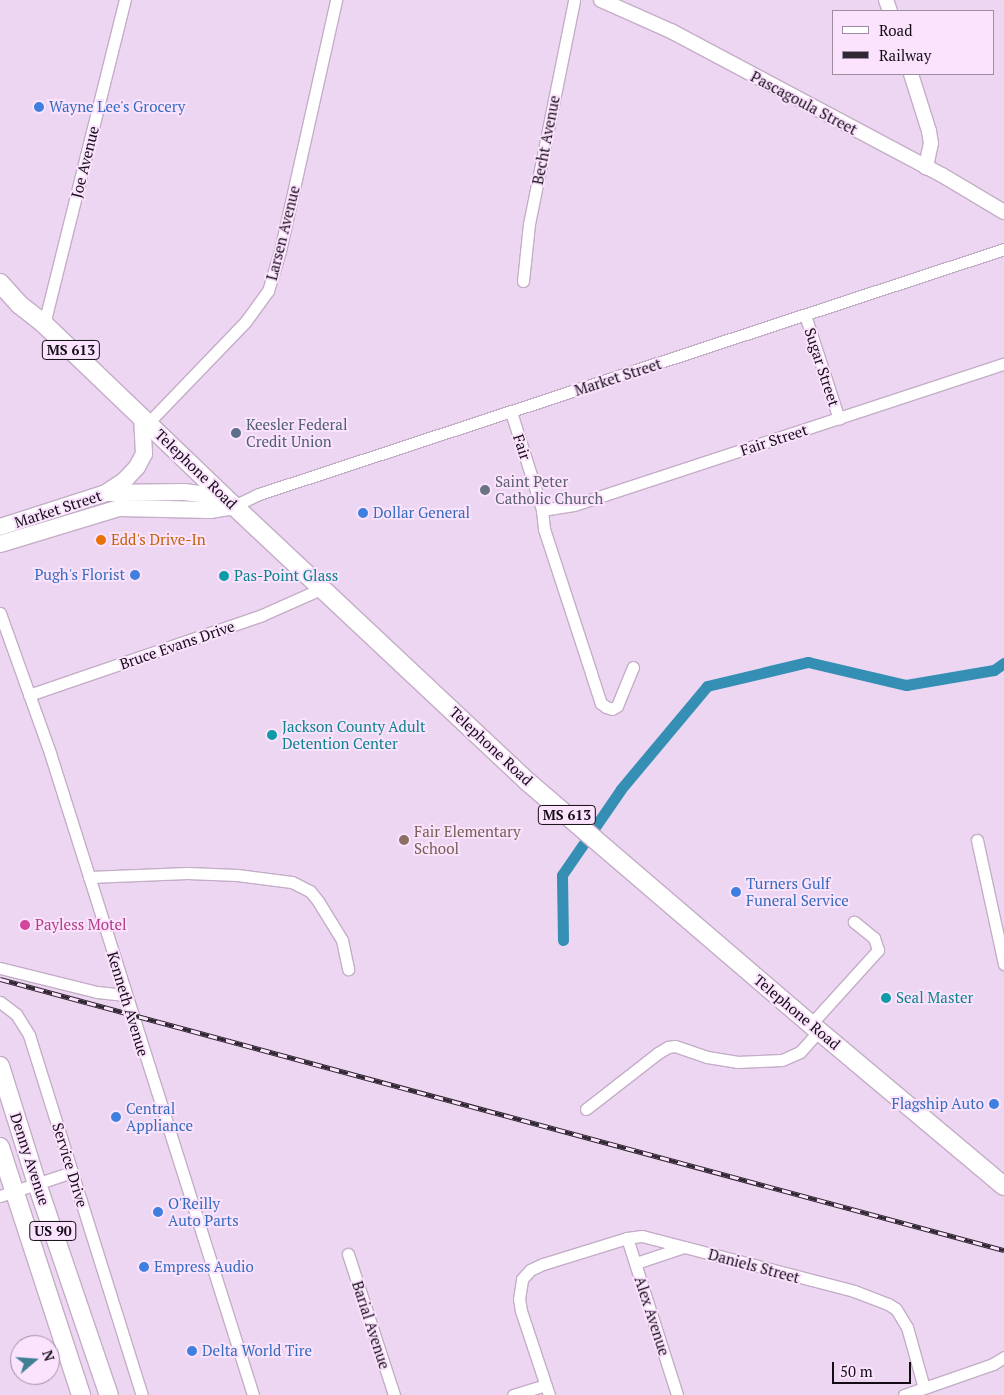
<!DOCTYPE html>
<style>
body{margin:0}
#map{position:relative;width:1004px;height:1395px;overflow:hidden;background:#edd6f1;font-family:"PT Serif",serif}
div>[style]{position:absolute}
.canal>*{height:11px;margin:-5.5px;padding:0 5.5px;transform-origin:5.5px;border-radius:5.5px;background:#358fb5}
.roads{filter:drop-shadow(1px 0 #c4adc7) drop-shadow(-1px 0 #c4adc7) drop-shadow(0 1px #c4adc7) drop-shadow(0 -1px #c4adc7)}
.minor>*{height:11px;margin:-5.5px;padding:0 5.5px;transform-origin:5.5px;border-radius:5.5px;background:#fff}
.tertiary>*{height:14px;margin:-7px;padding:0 7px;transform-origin:7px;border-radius:7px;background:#fff}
.secondary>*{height:16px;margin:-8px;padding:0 8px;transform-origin:8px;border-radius:8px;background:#fff}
.primary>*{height:18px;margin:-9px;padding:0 9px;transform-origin:9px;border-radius:9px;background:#fff}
.rail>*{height:5px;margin-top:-2.5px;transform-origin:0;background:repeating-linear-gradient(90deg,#fbe3fe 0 9px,#302732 0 18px);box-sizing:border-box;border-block:1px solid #302732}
.dots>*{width:14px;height:14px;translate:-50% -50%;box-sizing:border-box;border:2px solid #fbe3fe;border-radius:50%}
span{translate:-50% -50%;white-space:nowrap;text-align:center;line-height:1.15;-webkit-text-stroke:4px #fbe3fe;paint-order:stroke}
.shield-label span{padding:1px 4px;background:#fbe3fe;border:1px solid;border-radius:4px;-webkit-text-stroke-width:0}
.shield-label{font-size:14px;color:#130c15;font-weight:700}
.street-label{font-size:15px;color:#130c15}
.shop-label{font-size:15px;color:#366cbe}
.left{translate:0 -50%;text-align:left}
.right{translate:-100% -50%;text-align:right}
.service-label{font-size:15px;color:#4e5e75}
.worship-label{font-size:15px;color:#5b616d}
.food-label{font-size:15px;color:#c56008}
.culture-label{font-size:15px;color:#0d838f}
.education-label{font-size:15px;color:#785e54}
.hotel-label{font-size:15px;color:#b23c85}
.legend{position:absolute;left:832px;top:10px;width:162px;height:65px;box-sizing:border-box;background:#fbe3fe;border:1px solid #9e8da1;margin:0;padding:6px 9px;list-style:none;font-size:15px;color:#130c15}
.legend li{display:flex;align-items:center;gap:10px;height:25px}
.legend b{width:25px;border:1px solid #9e8da1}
.north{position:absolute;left:10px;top:1335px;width:50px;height:50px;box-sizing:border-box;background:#fbe3fe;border:1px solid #9e8da1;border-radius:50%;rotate:72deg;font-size:14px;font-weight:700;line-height:20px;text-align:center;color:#130c15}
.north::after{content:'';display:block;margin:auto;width:18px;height:22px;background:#407f93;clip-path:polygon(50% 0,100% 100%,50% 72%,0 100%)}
.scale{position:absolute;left:832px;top:1362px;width:79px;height:22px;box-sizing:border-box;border:2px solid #130c15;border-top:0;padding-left:6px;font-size:15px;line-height:18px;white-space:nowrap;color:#130c15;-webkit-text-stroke:4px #fbe3fe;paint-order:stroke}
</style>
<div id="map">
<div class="canal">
<i style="left:563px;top:940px;width:65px;rotate:-90.9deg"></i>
<i style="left:562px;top:875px;width:104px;rotate:-55.5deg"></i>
<i style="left:621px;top:789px;width:134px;rotate:-50.1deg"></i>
<i style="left:707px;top:686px;width:104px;rotate:-13.4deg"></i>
<i style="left:808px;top:662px;width:101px;rotate:13.2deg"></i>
<i style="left:906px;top:685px;width:89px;rotate:-9.7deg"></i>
<i style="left:994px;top:670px;width:12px;rotate:-35deg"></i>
</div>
<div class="roads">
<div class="minor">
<i style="left:523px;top:281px;width:57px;rotate:-84deg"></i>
<i style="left:529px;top:224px;width:228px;rotate:-78.6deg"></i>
<i style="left:805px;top:315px;width:109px;rotate:71.9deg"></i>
<i style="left:44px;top:324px;width:334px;rotate:-76deg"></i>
<i style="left:511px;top:412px;width:103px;rotate:72.4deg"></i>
<i style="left:542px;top:510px;width:19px;rotate:84deg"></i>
<i style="left:544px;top:529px;width:151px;rotate:71.9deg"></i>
<i style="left:591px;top:673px;width:32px;rotate:72deg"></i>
<i style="left:601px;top:703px;width:6px;rotate:39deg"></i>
<i style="left:606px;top:707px;width:6px;rotate:18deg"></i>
<i style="left:612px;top:709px;width:6px;rotate:-31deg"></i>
<i style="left:617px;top:706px;width:42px;rotate:-67.7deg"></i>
<i style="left:148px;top:423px;width:141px;rotate:-46.1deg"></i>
<i style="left:246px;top:321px;width:37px;rotate:-54deg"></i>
<i style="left:268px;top:291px;width:42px;rotate:-73.3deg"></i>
<i style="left:280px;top:251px;width:257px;rotate:-77.4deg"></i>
<i style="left:234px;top:506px;width:28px;rotate:-26deg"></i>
<i style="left:259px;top:494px;width:784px;rotate:-18.2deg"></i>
<i style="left:542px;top:510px;width:32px;rotate:-9deg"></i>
<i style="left:574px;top:505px;width:453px;rotate:-18.2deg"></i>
<i style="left:0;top:613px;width:149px;rotate:70.3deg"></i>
<i style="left:50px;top:753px;width:673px;rotate:72.45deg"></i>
<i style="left:29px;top:695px;width:246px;rotate:-18.9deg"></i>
<i style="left:262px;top:615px;width:67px;rotate:-23.9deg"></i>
<i style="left:977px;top:840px;width:127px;rotate:77.7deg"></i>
<i style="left:89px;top:877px;width:98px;rotate:-2.3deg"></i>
<i style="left:187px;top:873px;width:50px;rotate:2.3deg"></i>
<i style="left:237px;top:875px;width:55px;rotate:7.3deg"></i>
<i style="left:292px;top:882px;width:20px;rotate:27deg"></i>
<i style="left:310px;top:891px;width:13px;rotate:51deg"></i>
<i style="left:318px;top:901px;width:46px;rotate:58.4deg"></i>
<i style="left:342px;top:940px;width:30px;rotate:78deg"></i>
<i style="left:0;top:968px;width:100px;rotate:13.9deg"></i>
<i style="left:97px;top:992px;width:28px;rotate:6deg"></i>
<i style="left:0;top:1002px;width:20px;rotate:37deg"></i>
<i style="left:16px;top:1014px;width:25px;rotate:58deg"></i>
<i style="left:29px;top:1035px;width:377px;rotate:72.6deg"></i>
<i style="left:811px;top:1024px;width:100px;rotate:-47.8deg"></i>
<i style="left:878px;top:950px;width:13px;rotate:-108deg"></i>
<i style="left:874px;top:938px;width:26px;rotate:-141deg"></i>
<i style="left:586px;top:1109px;width:91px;rotate:-37.9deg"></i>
<i style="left:658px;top:1053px;width:12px;rotate:-31deg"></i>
<i style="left:668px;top:1047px;width:7px;rotate:-8deg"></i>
<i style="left:675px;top:1046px;width:34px;rotate:19deg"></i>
<i style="left:707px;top:1057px;width:30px;rotate:9deg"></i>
<i style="left:737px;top:1062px;width:45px;rotate:-2.5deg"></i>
<i style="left:782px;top:1060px;width:20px;rotate:-24deg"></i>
<i style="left:800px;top:1052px;width:28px;rotate:-48deg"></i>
<i style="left:0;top:1196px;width:76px;rotate:-18.4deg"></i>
<i style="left:627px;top:1238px;width:165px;rotate:72.3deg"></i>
<i style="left:348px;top:1254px;width:148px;rotate:71.9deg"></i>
<i style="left:636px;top:1263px;width:51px;rotate:-18.4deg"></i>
<i style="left:513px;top:1395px;width:34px;rotate:-17deg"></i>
<i style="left:549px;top:1395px;width:89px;rotate:-108.4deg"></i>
<i style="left:521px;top:1311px;width:12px;rotate:-99deg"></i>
<i style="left:519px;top:1299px;width:20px;rotate:-81deg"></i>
<i style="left:522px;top:1279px;width:12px;rotate:-48deg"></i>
<i style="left:530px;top:1270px;width:14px;rotate:-25deg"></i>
<i style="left:543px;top:1264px;width:88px;rotate:-17.2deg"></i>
<i style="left:627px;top:1238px;width:15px;rotate:-8deg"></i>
<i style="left:642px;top:1236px;width:219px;rotate:14.5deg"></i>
<i style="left:854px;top:1291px;width:36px;rotate:21deg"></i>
<i style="left:888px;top:1304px;width:9px;rotate:32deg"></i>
<i style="left:896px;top:1309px;width:21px;rotate:59deg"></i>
<i style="left:907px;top:1327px;width:63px;rotate:74.4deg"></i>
<i style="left:904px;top:1395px;width:94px;rotate:-19.2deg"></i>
<i style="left:993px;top:1364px;width:13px;rotate:-32deg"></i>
</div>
<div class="tertiary">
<i style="left:601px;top:0;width:77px;rotate:23.9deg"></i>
<i style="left:671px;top:31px;width:307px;rotate:28deg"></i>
<i style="left:942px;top:175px;width:72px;rotate:30.8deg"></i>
<i style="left:886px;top:0;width:12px;rotate:70deg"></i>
<i style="left:911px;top:74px;width:60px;rotate:72.5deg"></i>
<i style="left:929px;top:131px;width:12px;rotate:81deg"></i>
<i style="left:931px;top:143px;width:25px;rotate:102deg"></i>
</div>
<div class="secondary">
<i style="left:106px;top:493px;width:22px;rotate:-34deg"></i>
<i style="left:124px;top:481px;width:19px;rotate:-47deg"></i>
<i style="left:137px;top:467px;width:15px;rotate:-62deg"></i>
<i style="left:144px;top:454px;width:37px;rotate:-93deg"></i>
<i style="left:0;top:527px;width:111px;rotate:-17.8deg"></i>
<i style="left:106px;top:493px;width:78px;rotate:-0.7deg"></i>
<i style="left:184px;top:492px;width:24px;rotate:7deg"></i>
<i style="left:208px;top:495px;width:26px;rotate:23deg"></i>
<i style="left:0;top:544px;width:124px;rotate:-16.8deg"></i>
<i style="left:119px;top:508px;width:91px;rotate:1.3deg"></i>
<i style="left:210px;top:510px;width:24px;rotate:-9deg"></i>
</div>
<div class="primary">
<i style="left:0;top:283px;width:30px;rotate:48deg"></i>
<i style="left:20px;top:305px;width:31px;rotate:38deg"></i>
<i style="left:44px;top:324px;width:263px;rotate:43.8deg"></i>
<i style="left:234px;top:506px;width:403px;rotate:43.2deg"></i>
<i style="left:528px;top:782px;width:383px;rotate:40.6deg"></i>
<i style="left:819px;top:1031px;width:241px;rotate:40deg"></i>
<i style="left:0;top:1066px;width:124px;rotate:72.6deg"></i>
<i style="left:37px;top:1184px;width:223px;rotate:71.2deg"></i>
<i style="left:0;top:1147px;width:261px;rotate:71.9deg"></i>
</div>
</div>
<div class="rail">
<i style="left:0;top:979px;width:1040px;rotate:15.11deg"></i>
</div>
<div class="dots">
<i style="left:39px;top:107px;background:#3f7fe0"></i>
<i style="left:236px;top:433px;background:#5c6f8a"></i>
<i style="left:485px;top:490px;background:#6b7280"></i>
<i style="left:363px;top:513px;background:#3f7fe0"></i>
<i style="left:101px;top:540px;background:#e8710a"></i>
<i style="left:135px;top:575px;background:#3f7fe0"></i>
<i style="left:224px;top:576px;background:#0f9aa8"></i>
<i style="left:272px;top:735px;background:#0f9aa8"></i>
<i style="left:404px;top:840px;background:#8d6e63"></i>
<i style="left:736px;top:892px;background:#3f7fe0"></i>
<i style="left:25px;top:925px;background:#d1479c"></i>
<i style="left:886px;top:998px;background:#0f9aa8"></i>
<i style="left:994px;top:1104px;background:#3f7fe0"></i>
<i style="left:116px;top:1117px;background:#3f7fe0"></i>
<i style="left:158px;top:1212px;background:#3f7fe0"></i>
<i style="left:144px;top:1267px;background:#3f7fe0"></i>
<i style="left:192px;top:1351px;background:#3f7fe0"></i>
</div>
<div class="shield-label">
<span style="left:71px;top:350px">MS 613</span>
<span style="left:567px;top:815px">MS 613</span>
<span style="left:53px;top:1231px">US 90</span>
</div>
<div class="street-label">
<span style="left:804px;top:103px;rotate:28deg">Pascagoula Street</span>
<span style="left:546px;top:140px;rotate:-79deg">Becht Avenue</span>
<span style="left:85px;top:162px;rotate:-76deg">Joe Avenue</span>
<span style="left:283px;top:233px;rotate:-76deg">Larsen Avenue</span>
<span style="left:822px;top:367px;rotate:72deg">Sugar Street</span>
<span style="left:618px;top:377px;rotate:-18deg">Market Street</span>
<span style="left:774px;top:440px;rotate:-18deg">Fair Street</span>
<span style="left:522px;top:447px;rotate:72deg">Fair</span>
<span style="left:196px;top:469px;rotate:44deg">Telephone Road</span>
<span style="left:58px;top:509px;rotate:-18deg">Market Street</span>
<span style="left:177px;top:645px;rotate:-19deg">Bruce Evans Drive</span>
<span style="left:491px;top:746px;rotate:43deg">Telephone Road</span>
<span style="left:128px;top:1004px;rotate:73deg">Kenneth Avenue</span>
<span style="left:797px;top:1012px;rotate:40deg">Telephone Road</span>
<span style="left:30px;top:1159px;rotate:72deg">Denny Avenue</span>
<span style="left:70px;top:1165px;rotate:73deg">Service Drive</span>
<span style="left:754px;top:1266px;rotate:15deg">Daniels Street</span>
<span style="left:652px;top:1316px;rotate:72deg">Alex Avenue</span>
<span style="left:371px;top:1325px;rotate:72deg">Barial Avenue</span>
</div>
<div class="shop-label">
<span class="left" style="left:49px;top:107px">Wayne Lee's Grocery</span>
<span class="left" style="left:373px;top:513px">Dollar General</span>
<span class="right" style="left:125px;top:575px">Pugh's Florist</span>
<span class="left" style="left:746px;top:892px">Turners Gulf<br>Funeral Service</span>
<span class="right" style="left:984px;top:1104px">Flagship Auto</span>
<span class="left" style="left:126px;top:1117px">Central<br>Appliance</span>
<span class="left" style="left:168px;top:1212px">O'Reilly<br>Auto Parts</span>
<span class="left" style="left:154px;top:1267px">Empress Audio</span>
<span class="left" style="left:202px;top:1351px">Delta World Tire</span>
</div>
<div class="service-label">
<span class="left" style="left:246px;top:433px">Keesler Federal<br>Credit Union</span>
</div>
<div class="worship-label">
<span class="left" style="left:495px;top:490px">Saint Peter<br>Catholic Church</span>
</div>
<div class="food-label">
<span class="left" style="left:111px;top:540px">Edd's Drive-In</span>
</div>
<div class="culture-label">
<span class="left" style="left:234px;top:576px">Pas-Point Glass</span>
<span class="left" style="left:282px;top:735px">Jackson County Adult<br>Detention Center</span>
<span class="left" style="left:896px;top:998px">Seal Master</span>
</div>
<div class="education-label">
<span class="left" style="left:414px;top:840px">Fair Elementary<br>School</span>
</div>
<div class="hotel-label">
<span class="left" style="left:35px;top:925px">Payless Motel</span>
</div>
<ul class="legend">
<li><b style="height:6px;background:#fff"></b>Road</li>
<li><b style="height:6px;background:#302732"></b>Railway</li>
</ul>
<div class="north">N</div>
<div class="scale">50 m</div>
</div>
